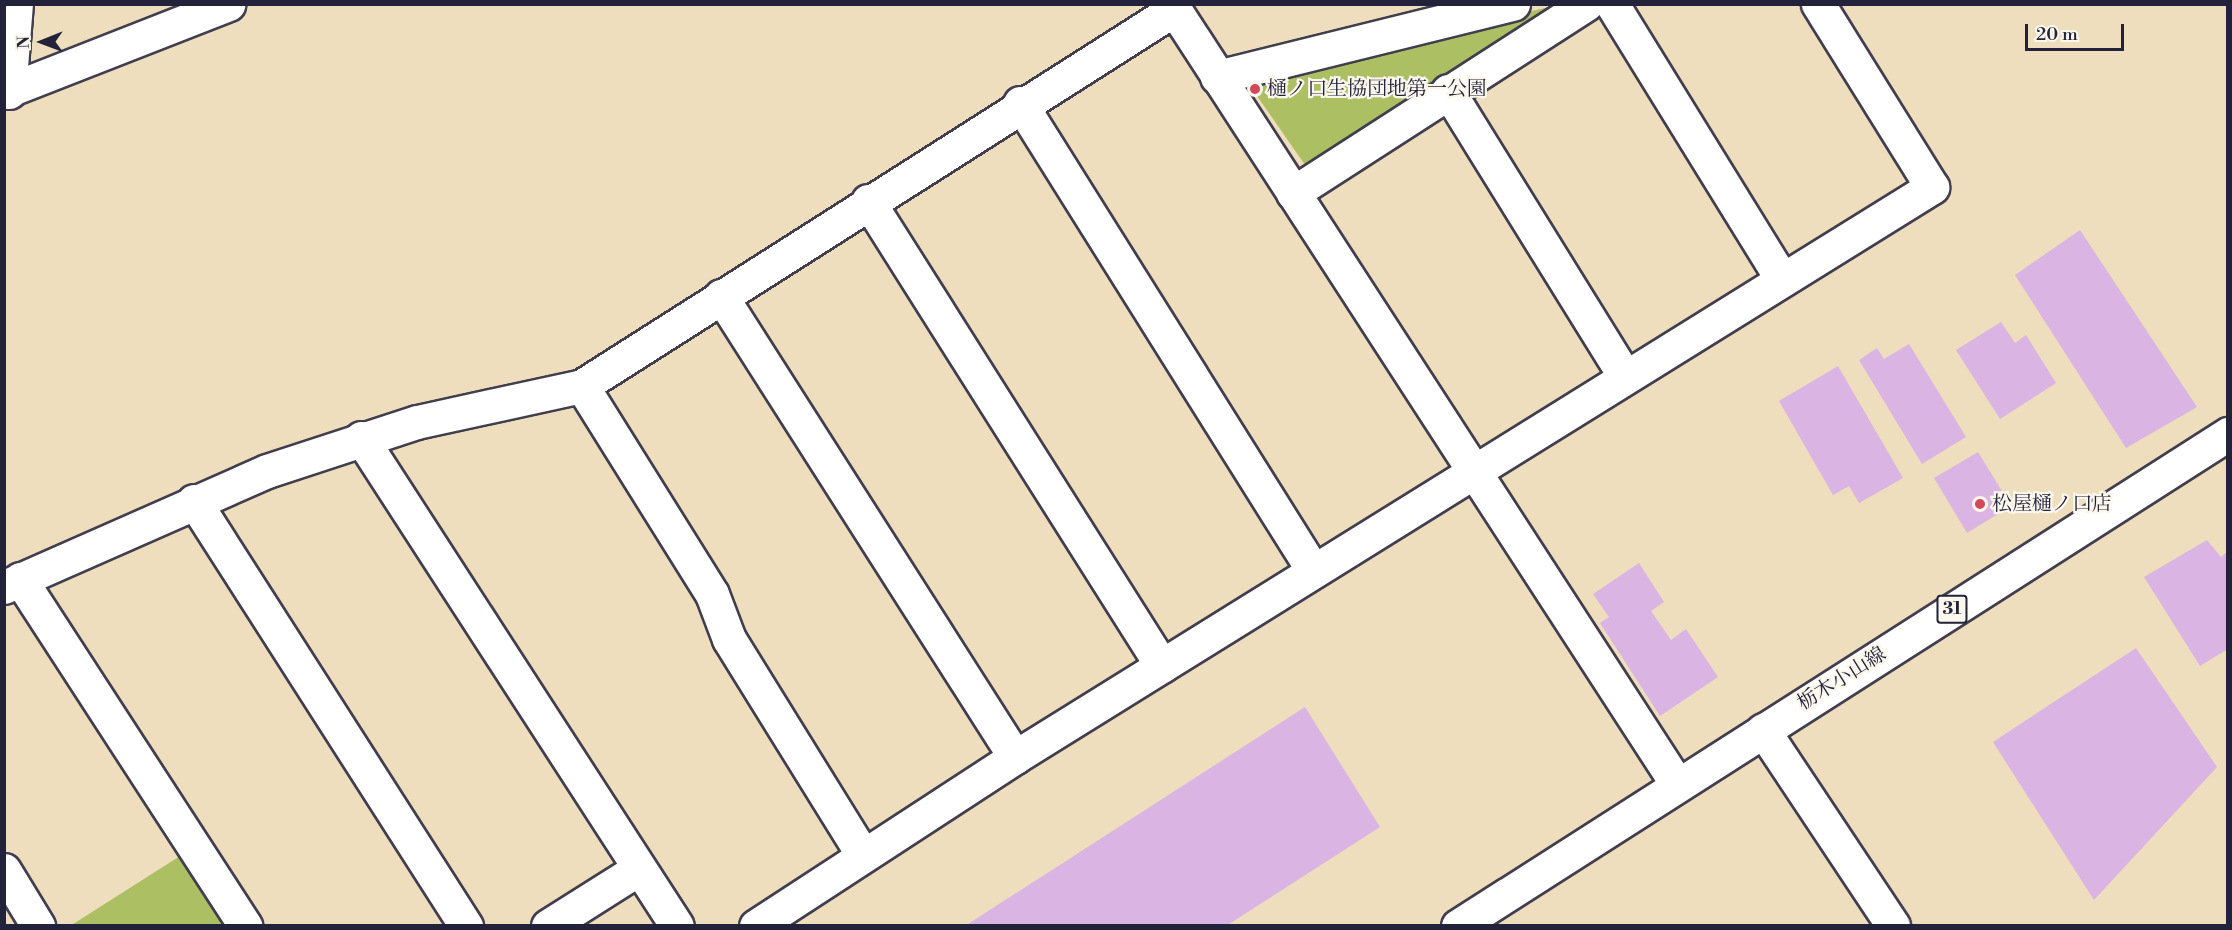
<!DOCTYPE html>
<meta charset="utf-8">
<style>
body{margin:0}
#map{position:relative;width:2232px;height:930px;overflow:hidden;background:#eedebd;font-family:"Libre Bodoni","Noto Serif JP",serif}
div>[style]{position:absolute}
.green>*{inset:0;background:#acbf62}
.building>*{inset:0;background:#dab4e2}
.roads{filter:drop-shadow(2px 0 #413e4e) drop-shadow(-2px 0 #413e4e) drop-shadow(0 2px #413e4e) drop-shadow(0 -2px #413e4e)}
.minor>*{height:33px;margin:-16.5px;padding:0 16.5px;transform-origin:16.5px;border-radius:16.5px;background:#fff}
.major>*{height:33px;margin:-16.5px;padding:0 16.5px;transform-origin:16.5px;border-radius:16.5px;background:#fff}
.dots>*{width:16px;height:16px;translate:-50% -50%;box-sizing:border-box;border:3px solid #fbf7ec;border-radius:50%}
span{translate:-50% -50%;white-space:nowrap;text-align:center;line-height:1.15;-webkit-text-stroke:4.5px #fbf7ec;paint-order:stroke}
.shield-label span{padding:2px 4px;background:#fbf7ec;border:2px solid;border-radius:4px;-webkit-text-stroke-width:0}
.shield-label{font-size:18px;color:#22223b;font-weight:700}
.poi-label{font-size:20px;color:#22223b}
.left{translate:0 -50%;text-align:left}
.street-label{font-size:20px;color:#22223b}
.frame{position:absolute;inset:0;border:6px solid #22223b;pointer-events:none}
.north{position:absolute;left:12px;top:12px;width:60px;height:60px;-webkit-text-stroke:4px #fbf7ec;paint-order:stroke;rotate:269deg;font-size:16px;font-weight:700;line-height:24px;text-align:center;color:#22223b}
.north::after{content:'';display:block;margin:auto;width:21px;height:27px;background:#22223b;clip-path:polygon(50% 0,100% 100%,50% 72%,0 100%)}
.scale{position:absolute;left:2025px;top:24px;width:99px;height:27px;box-sizing:border-box;border:3px solid #22223b;border-top:0;padding-left:8px;font-size:18px;line-height:21px;white-space:nowrap;color:#22223b;-webkit-text-stroke:4px #fbf7ec;paint-order:stroke}
</style>
<div id="map">
<div class="green">
<i style="clip-path:polygon(1557px 5px,1571px 5px,1305px 165px,1246px 80px)"></i>
<i style="clip-path:polygon(180px 856px,226px 925px,70px 926px)"></i>
</div>
<div class="building">
<i style="clip-path:polygon(2080px 230px,2197px 407px,2126px 448px,2015px 275px)"></i>
<i style="clip-path:polygon(2001px 322px,2015px 343px,2026px 335px,2056px 383px,2000px 419px,1956px 350px)"></i>
<i style="clip-path:polygon(1909px 344px,1966px 437px,1922px 464px,1859px 360px,1877px 348px,1884px 359px)"></i>
<i style="clip-path:polygon(1838px 366px,1903px 478px,1859px 503px,1849px 486px,1833px 495px,1779px 401px)"></i>
<i style="clip-path:polygon(1978px 452px,2011px 506px,1967px 533px,1934px 478px)"></i>
<i style="clip-path:polygon(2207px 540px,2221px 557px,2228px 551px,2228px 649px,2200px 666px,2144px 577px)"></i>
<i style="clip-path:polygon(1639px 563px,1664px 602px,1651px 611px,1671px 640px,1686px 629px,1718px 677px,1660px 716px,1600px 623px,1609px 617px,1593px 594px)"></i>
<i style="clip-path:polygon(2136px 648px,2217px 767px,2094px 900px,1993px 742px)"></i>
<i style="clip-path:polygon(1305px 707px,1380px 827px,1226px 926px,965px 926px)"></i>
</div>
<div class="roads">
<div class="minor">
<i style="left:1171px;top:4px;width:930px;rotate:57.03deg"></i>
<i style="left:1612px;top:4px;width:323px;rotate:58.3deg"></i>
<i style="left:1217px;top:77px;width:305px;rotate:-13.9deg"></i>
<i style="left:1448px;top:91px;width:335px;rotate:58.2deg"></i>
<i style="left:4px;top:92px;width:241px;rotate:-21.4deg"></i>
<i style="left:9px;top:92px;width:88px;rotate:-85.5deg"></i>
<i style="left:1020px;top:103px;width:551px;rotate:57.9deg"></i>
<i style="left:1293px;top:193px;width:349px;rotate:-32.8deg"></i>
<i style="left:868px;top:201px;width:550px;rotate:57.7deg"></i>
<i style="left:721px;top:296px;width:547px;rotate:57.47deg"></i>
<i style="left:582px;top:386px;width:245px;rotate:58deg"></i>
<i style="left:712px;top:594px;width:48px;rotate:69.3deg"></i>
<i style="left:729px;top:639px;width:254px;rotate:58.2deg"></i>
<i style="left:361px;top:438px;width:581px;rotate:57.08deg"></i>
<i style="left:194px;top:501px;width:505px;rotate:57.38deg"></i>
<i style="left:20px;top:579px;width:414px;rotate:57deg"></i>
<i style="left:4px;top:587px;width:287px;rotate:-23.8deg"></i>
<i style="left:267px;top:471px;width:158px;rotate:-18.1deg"></i>
<i style="left:417px;top:422px;width:169px;rotate:-12.3deg"></i>
<i style="left:582px;top:386px;width:700px;rotate:-32.46deg"></i>
<i style="left:1763px;top:730px;width:235px;rotate:56.4deg"></i>
<i style="left:4px;top:870px;width:66px;rotate:58.7deg"></i>
<i style="left:548px;top:926px;width:107px;rotate:-32.3deg"></i>
<i style="left:756px;top:926px;width:309px;rotate:-33.1deg"></i>
<i style="left:1015px;top:757px;width:1080px;rotate:-31.86deg"></i>
<i style="left:1932px;top:187px;width:216px;rotate:-121.9deg"></i>
</div>
<div class="major">
<i style="left:1458px;top:926px;width:914px;rotate:-32.58deg"></i>
</div>
</div>
<div class="dots">
<i style="left:1255px;top:89px;background:#d1495b"></i>
<i style="left:1980px;top:504px;background:#d1495b"></i>
</div>
<div class="shield-label">
<span style="left:1952px;top:609px">31</span>
</div>
<div class="poi-label">
<span class="left" style="left:1267px;top:89px">樋ノ口生協団地第一公園</span>
<span class="left" style="left:1992px;top:504px">松屋樋ノ口店</span>
</div>
<div class="street-label">
<span style="left:1842px;top:679px;rotate:-32deg">栃木小山線</span>
</div>
<div class="frame"></div>
<div class="north">N</div>
<div class="scale">20 m</div>
</div>
